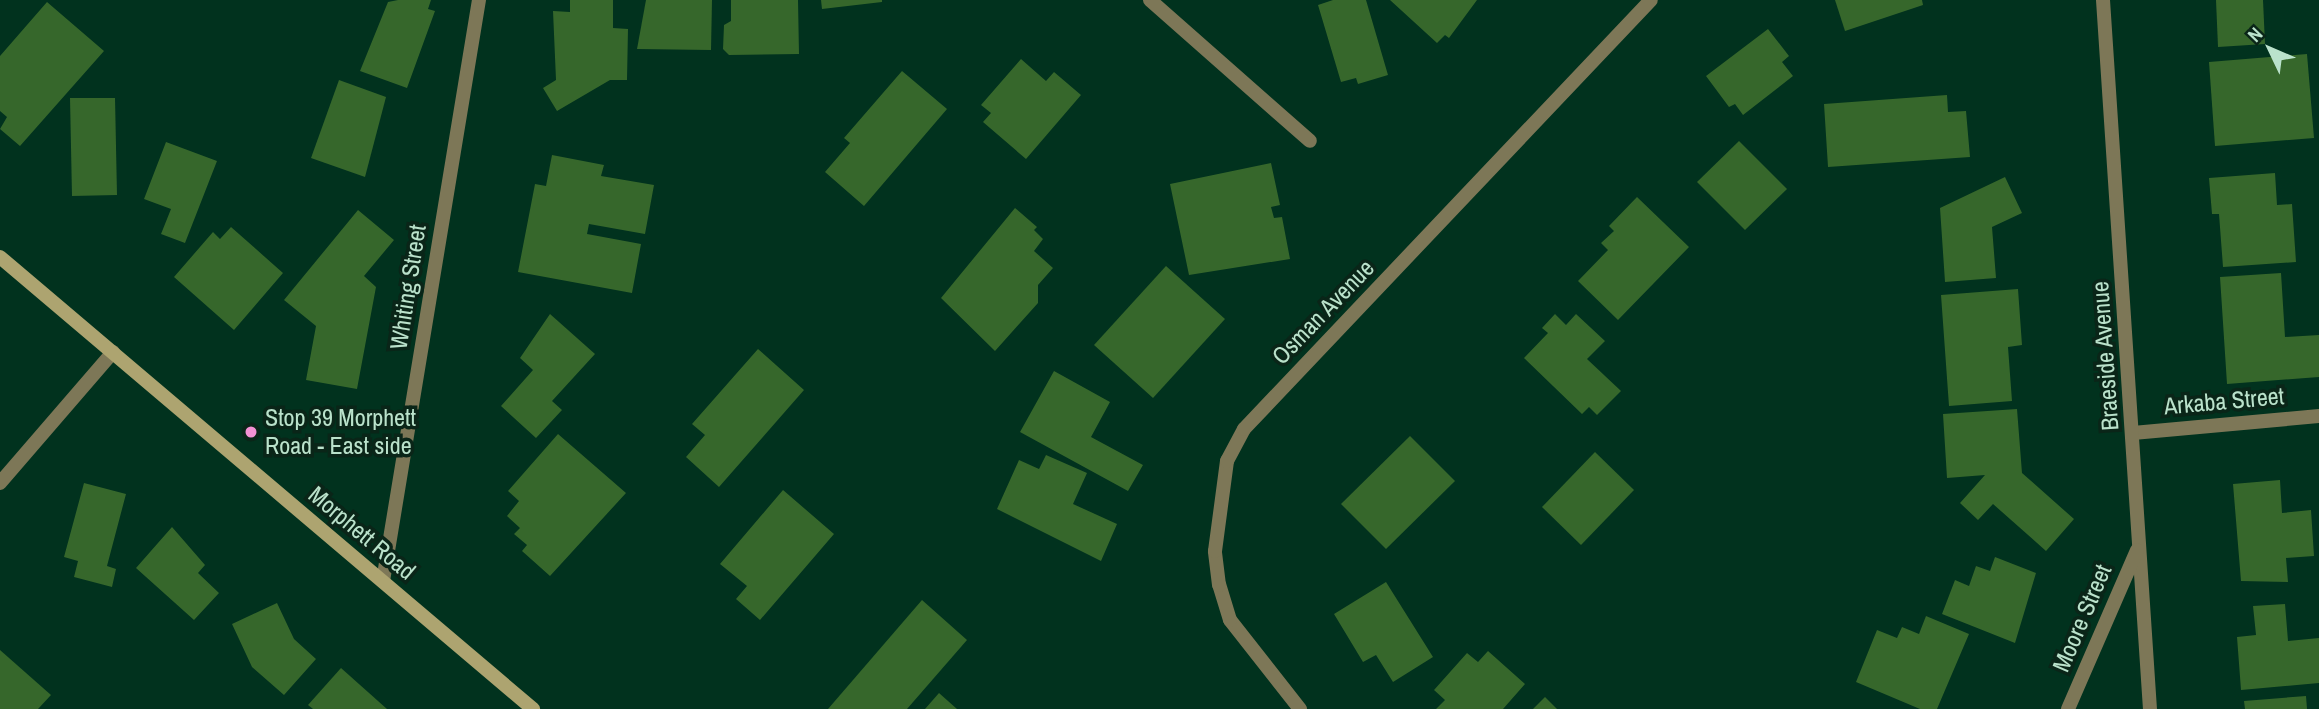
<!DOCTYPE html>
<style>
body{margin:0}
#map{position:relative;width:2319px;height:709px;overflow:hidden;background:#01321e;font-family:"Archivo Narrow",sans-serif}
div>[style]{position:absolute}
.building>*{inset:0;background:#36672b}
.minor>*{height:14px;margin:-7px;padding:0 7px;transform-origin:7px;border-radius:7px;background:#7d7757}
.tertiary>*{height:14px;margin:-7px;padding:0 7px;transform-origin:7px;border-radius:7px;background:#7d7757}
.secondary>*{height:14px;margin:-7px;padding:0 7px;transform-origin:7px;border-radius:7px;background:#ada470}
.dots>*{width:19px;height:19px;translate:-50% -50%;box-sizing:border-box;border:4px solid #0a2518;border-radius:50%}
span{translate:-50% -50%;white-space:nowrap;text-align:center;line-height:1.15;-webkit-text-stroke:7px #0a2518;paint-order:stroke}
.street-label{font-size:24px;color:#bae2cb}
.poi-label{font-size:24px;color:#bae2cb}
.left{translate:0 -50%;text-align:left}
.north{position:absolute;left:2235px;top:14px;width:70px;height:70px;-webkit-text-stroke:5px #0a2518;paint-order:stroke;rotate:314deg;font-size:19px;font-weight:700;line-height:28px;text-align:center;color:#bae2cb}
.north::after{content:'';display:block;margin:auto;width:24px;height:32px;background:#bae2cb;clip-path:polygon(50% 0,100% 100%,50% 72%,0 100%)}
</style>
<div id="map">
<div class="building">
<i style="clip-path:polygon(398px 0,431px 0,428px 9px,435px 11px,407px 88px,360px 71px,388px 2px)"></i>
<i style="clip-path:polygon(570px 0,613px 0,613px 28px,628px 29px,627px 80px,610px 80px,557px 111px,543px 88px,556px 80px,553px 11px,570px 12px)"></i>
<i style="clip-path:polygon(646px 0,712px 0,711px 50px,637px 49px)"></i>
<i style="clip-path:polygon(731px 0,798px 0,799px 54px,729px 55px,723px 49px,724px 25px,731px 21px)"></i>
<i style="clip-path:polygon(821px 0,882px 0,882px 2px,822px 9px)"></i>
<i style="clip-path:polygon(1333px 0,1366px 0,1388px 75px,1358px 84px,1356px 78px,1341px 82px,1318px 5px)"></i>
<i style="clip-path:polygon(1390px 0,1477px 0,1449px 38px,1445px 35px,1437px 43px)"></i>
<i style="clip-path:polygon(1835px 0,1922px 0,1923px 5px,1845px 31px)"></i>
<i style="clip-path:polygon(2216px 0,2263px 0,2265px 44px,2218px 47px)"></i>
<i style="clip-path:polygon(47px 2px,104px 51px,20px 146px,0 129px,7px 117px,0 111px,0 56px)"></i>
<i style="clip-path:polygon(1768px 29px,1789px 56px,1782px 62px,1793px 76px,1743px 115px,1735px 104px,1729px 107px,1706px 76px)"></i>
<i style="clip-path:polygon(2307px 54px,2314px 138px,2215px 146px,2209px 62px)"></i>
<i style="clip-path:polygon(1021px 59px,1046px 81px,1054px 72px,1081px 95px,1026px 159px,983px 122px,991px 113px,981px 105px)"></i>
<i style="clip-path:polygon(902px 71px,947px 109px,864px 206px,825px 172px,850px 143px,844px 138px)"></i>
<i style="clip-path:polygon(339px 80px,386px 97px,365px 177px,311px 158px)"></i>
<i style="clip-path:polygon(1947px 95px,1948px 112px,1966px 111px,1970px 157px,1828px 167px,1824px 104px)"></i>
<i style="clip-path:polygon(70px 98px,115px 98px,117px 195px,72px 196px)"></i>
<i style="clip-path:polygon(1739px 141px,1787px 189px,1745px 230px,1697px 182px)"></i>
<i style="clip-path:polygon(166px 142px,217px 161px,185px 243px,161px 234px,171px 209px,144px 199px)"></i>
<i style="clip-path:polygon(552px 155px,604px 165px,601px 176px,654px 185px,645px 234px,589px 224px,587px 234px,641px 244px,632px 293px,518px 272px,535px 184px,546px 186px)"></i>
<i style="clip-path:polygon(1271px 163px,1280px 205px,1271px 207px,1274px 218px,1282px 217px,1290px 259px,1189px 275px,1170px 184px)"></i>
<i style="clip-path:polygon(2275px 173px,2277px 205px,2292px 204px,2296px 262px,2223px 267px,2219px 214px,2212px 214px,2209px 178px)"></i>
<i style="clip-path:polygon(2005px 177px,2022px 213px,1992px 227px,1996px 278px,1945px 282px,1940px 208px)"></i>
<i style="clip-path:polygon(1637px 197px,1689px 247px,1618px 320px,1578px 281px,1608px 250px,1601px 243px,1614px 231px,1609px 226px)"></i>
<i style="clip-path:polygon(1015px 208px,1037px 227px,1034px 230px,1043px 239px,1034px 251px,1053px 268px,1038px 285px,1038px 303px,995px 351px,941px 298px)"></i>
<i style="clip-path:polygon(358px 210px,394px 240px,364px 276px,376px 287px,357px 389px,306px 380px,316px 326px,284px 300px)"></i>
<i style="clip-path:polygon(231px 227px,283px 273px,234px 330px,174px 277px,213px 232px,220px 239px)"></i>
<i style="clip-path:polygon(1166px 266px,1225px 319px,1153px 398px,1094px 345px)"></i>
<i style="clip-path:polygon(2281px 273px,2285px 337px,2319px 335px,2319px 377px,2227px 384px,2220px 277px)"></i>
<i style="clip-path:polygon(2018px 289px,2022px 345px,2008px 347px,2012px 401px,1949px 406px,1941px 295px)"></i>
<i style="clip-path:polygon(550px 314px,595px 354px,552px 401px,562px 410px,536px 438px,501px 406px,533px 370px,520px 358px)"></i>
<i style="clip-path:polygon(1555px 314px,1566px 325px,1576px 314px,1605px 341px,1587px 359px,1621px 391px,1597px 415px,1589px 407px,1582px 414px,1524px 358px,1548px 333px,1542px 328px)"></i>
<i style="clip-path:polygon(758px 349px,804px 390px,719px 487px,686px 457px,705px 435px,692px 424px)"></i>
<i style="clip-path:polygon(1054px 371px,1110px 402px,1091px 437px,1143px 465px,1128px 491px,1020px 432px)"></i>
<i style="clip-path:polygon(2017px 409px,2022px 473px,2074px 519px,2046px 551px,1993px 504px,1978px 520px,1960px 503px,1985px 475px,1947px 478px,1943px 414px)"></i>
<i style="clip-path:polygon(558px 434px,626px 493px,550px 576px,522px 551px,527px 545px,514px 534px,520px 528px,507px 516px,519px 501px,508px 491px)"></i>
<i style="clip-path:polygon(1410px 436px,1455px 481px,1386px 549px,1341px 504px)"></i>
<i style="clip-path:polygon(1595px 452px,1634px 490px,1581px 545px,1542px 507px)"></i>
<i style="clip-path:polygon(1046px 455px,1087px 473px,1073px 504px,1117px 524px,1101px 561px,997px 509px,1019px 460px,1039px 469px)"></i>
<i style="clip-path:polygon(2280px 480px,2282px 513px,2311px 510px,2314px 556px,2286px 558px,2288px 582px,2241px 581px,2233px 484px)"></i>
<i style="clip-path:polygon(84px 483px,126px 494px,107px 566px,116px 569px,112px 587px,74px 577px,78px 561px,64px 557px)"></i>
<i style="clip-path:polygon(783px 490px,834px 534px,760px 620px,736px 599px,747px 586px,720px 564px)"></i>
<i style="clip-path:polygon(172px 527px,205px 565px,198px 573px,219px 593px,194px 620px,136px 568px)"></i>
<i style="clip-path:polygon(1995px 557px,2036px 573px,2015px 643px,1942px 614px,1955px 580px,1969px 586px,1976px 566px,1990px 571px)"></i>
<i style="clip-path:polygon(1386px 582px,1433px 657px,1393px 682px,1376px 655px,1363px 662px,1334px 614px)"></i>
<i style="clip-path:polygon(922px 600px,967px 640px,907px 709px,828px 709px)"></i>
<i style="clip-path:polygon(277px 603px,294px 639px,316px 659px,284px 695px,252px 667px,232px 624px)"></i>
<i style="clip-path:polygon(2285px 604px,2288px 641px,2319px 638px,2319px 683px,2241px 690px,2237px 637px,2256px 635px,2253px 606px)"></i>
<i style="clip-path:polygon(1926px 616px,1969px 634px,1937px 709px,1920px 709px,1856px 682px,1877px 630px,1897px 638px,1902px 627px,1919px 634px)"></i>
<i style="clip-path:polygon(0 650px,51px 695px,38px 709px,0 709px)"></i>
<i style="clip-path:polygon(1488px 651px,1525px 684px,1503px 709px,1436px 709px,1445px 700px,1434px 690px,1467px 653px,1478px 662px)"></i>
<i style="clip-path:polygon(341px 668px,387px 709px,313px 709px,308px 705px)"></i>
<i style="clip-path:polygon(939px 693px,957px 709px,925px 709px)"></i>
<i style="clip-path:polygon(2306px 696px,2307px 709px,2245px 709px,2244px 701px)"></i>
<i style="clip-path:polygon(1545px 697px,1557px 709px,1533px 709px)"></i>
</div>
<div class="minor">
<i style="left:1150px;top:0;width:213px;rotate:41.4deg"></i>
<i style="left:2133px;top:433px;width:187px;rotate:-5.2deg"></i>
<i style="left:0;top:483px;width:173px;rotate:-49.2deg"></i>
<i style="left:383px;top:581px;width:589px;rotate:-80.62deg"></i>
<i style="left:1300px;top:709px;width:113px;rotate:-128.2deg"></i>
<i style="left:1230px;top:620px;width:37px;rotate:-107deg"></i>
<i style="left:1219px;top:585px;width:34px;rotate:-97deg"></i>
<i style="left:1215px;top:551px;width:91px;rotate:-82.4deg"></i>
<i style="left:1227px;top:461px;width:36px;rotate:-62deg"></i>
<i style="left:1244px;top:429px;width:591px;rotate:-46.51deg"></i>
</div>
<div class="tertiary">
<i style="left:2103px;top:0;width:711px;rotate:86.21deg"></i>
<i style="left:2068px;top:709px;width:173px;rotate:-66.5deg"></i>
</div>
<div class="secondary">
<i style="left:0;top:257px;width:699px;rotate:40.3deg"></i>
</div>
<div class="dots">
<i style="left:251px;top:432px;background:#f491d4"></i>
</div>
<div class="street-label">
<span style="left:408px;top:287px;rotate:-81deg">Whiting Street</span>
<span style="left:1323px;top:312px;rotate:-46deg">Osman Avenue</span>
<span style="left:2105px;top:356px;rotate:-94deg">Braeside Avenue</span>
<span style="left:2224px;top:401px;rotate:-5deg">Arkaba Street</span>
<span style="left:362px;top:533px;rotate:40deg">Morphett Road</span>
<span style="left:2082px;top:618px;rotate:-67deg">Moore Street</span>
</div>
<div class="poi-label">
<span class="left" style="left:265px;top:432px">Stop 39 Morphett<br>Road - East side</span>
</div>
<div class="north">N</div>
</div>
